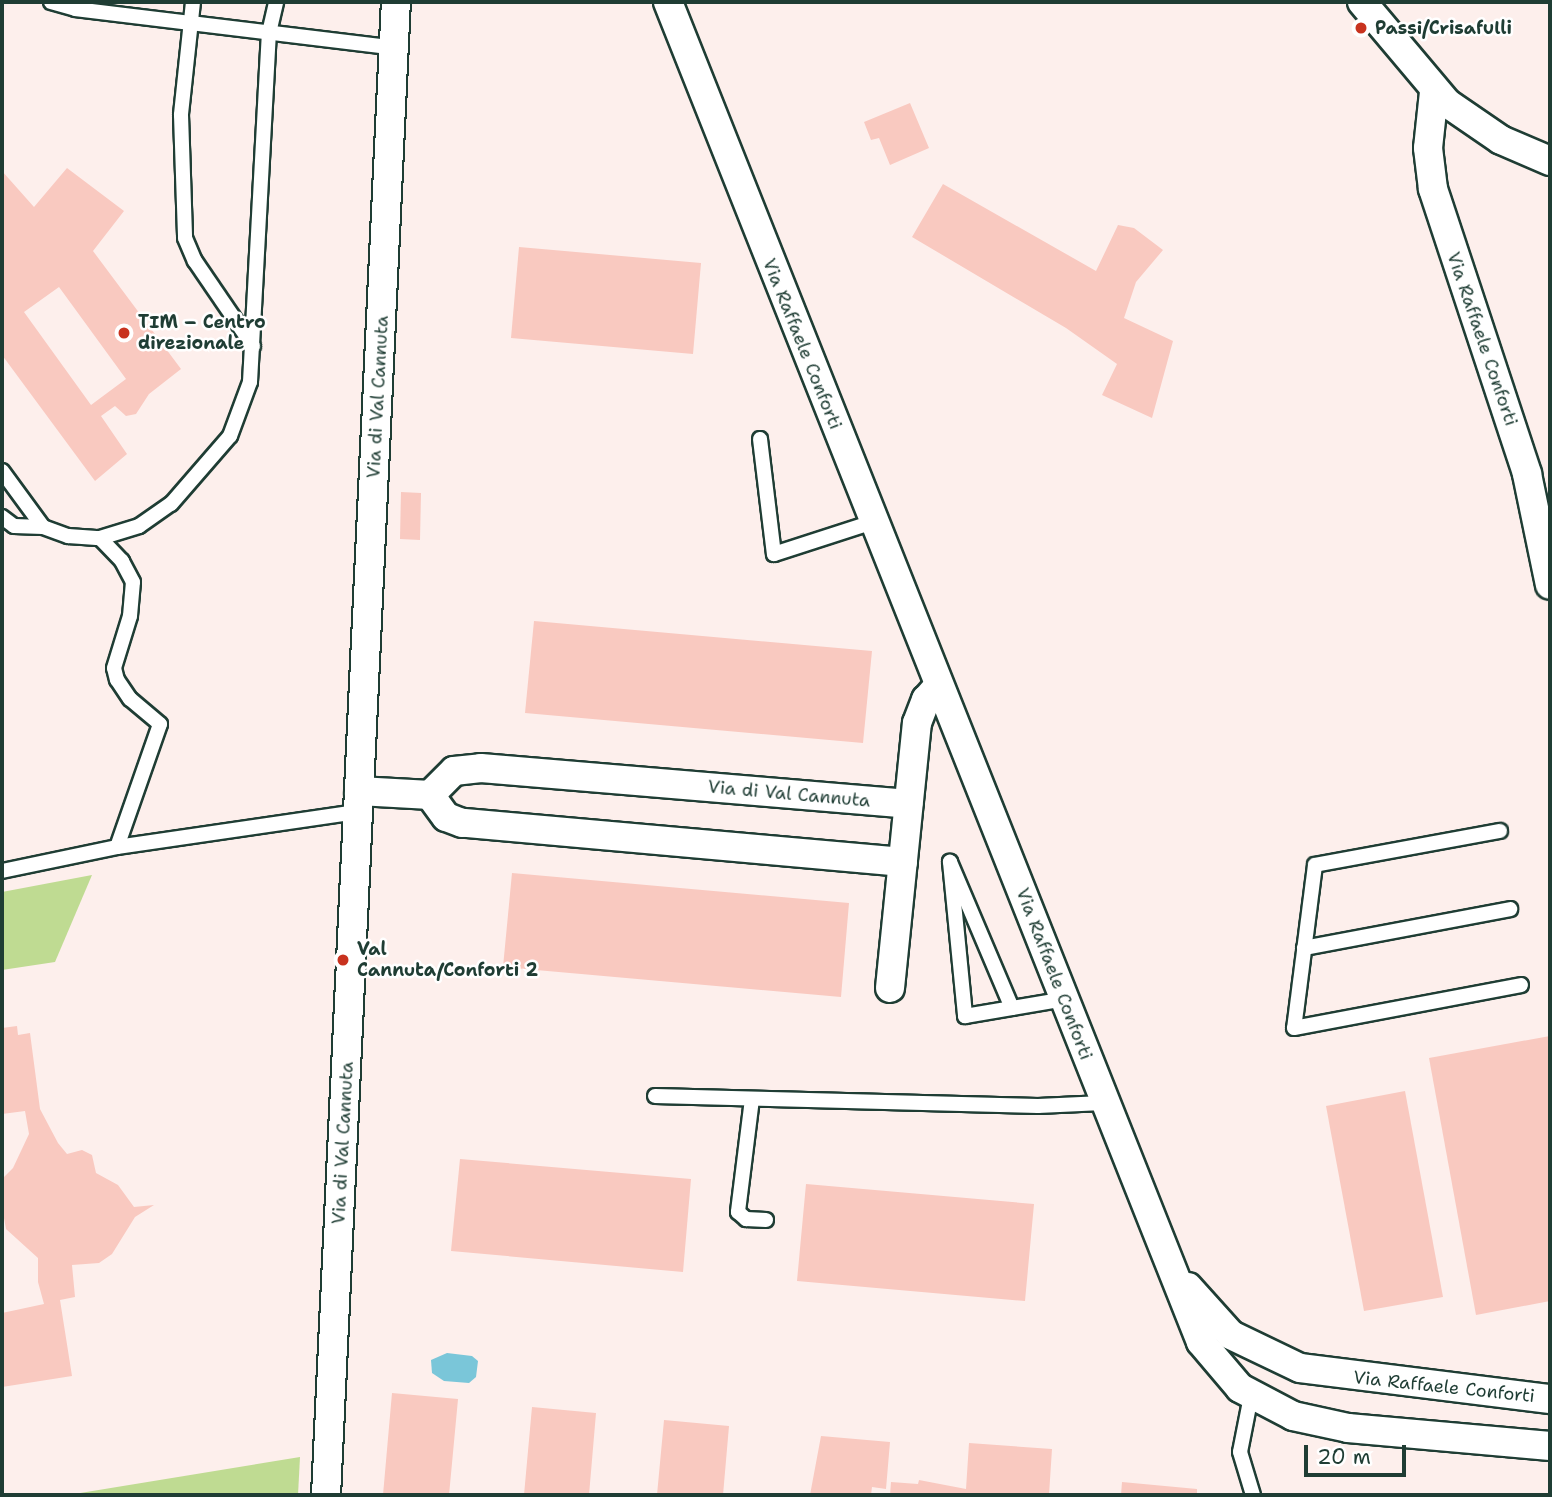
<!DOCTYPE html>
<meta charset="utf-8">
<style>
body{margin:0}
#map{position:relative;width:1552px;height:1497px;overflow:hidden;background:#fdefec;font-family:"Shantell Sans",sans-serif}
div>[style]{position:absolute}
.green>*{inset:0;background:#bfdb92}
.water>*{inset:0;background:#7ac6d9}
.building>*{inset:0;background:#f9c9c0}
.roads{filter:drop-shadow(2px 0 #1f3d34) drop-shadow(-2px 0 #1f3d34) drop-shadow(0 2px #1f3d34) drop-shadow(0 -2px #1f3d34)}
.service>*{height:14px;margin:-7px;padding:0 7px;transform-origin:7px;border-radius:7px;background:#fff}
.minor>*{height:28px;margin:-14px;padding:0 14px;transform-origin:14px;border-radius:14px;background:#fff}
.dots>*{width:19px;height:19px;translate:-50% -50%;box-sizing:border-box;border:4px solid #fff;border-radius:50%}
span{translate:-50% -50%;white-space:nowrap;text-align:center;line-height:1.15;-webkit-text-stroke:5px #fff;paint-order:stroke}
.poi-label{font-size:18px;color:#1f3d34;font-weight:700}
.left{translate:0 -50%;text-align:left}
.street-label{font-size:18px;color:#1f3d34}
.frame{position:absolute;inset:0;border:4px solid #1f3d34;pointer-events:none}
.scale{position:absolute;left:1304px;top:1445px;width:102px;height:32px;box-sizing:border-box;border:4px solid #1f3d34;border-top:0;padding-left:9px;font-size:21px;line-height:24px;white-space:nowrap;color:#1f3d34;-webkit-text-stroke:5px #fff;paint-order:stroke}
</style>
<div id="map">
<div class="green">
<i style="clip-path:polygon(92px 875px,55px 962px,2px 970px,2px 892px)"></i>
<i style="clip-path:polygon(300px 1457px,298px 1495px,68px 1495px)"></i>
</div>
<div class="water">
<i style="clip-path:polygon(447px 1353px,472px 1356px,478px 1361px,476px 1377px,469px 1383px,444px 1381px,432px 1373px,431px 1360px)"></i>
</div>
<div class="building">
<i style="clip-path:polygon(910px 103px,929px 148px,890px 165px,879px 138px,871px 140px,864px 122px)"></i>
<i style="clip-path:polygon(evenodd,67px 168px,124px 211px,93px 251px,181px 369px,149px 394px,136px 414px,126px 416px,115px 406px,101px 416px,127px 454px,95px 481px,2px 355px,2px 171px,34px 207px,67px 168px,59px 287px,126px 379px,91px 405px,24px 312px,59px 287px)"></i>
<i style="clip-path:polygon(943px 184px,1096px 271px,1118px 225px,1134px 228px,1163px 250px,1136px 282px,1124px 318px,1173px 341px,1152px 418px,1102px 395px,1117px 364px,1066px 328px,912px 237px)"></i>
<i style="clip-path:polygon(519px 247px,701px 263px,693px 354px,511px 338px)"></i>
<i style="clip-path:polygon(401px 492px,421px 493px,420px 540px,400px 539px)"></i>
<i style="clip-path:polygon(534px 621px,872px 651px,863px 743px,525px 713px)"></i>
<i style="clip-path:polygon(512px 873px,849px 903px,841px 997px,503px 967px)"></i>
<i style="clip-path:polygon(17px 1026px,18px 1035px,30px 1033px,40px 1109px,58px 1143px,67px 1154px,82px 1150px,92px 1155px,96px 1173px,118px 1185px,134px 1207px,154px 1205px,135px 1217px,112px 1254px,99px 1263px,72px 1265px,75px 1297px,60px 1300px,72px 1376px,2px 1387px,2px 1313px,44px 1304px,38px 1282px,38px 1258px,6px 1229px,2px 1207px,3px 1178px,13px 1168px,29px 1134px,25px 1111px,2px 1114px,2px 1028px)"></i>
<i style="clip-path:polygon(1550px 1036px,1550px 1301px,1476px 1315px,1429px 1058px)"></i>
<i style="clip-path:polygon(1405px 1091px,1443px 1297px,1364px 1311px,1326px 1106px)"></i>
<i style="clip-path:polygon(460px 1159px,691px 1179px,683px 1272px,451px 1251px)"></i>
<i style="clip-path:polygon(806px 1184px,1034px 1204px,1025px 1301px,797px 1281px)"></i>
<i style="clip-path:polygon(392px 1393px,458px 1399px,449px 1495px,383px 1495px)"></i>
<i style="clip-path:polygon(532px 1407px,596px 1413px,589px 1495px,524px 1495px)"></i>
<i style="clip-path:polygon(664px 1420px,729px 1426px,723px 1495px,657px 1495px)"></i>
<i style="clip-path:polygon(821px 1436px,890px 1442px,886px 1489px,872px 1487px,871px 1495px,810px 1495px)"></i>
<i style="clip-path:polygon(969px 1443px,1052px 1449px,1049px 1495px,890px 1495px,891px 1482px,918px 1484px,919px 1480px,966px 1489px)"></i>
<i style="clip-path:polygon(1122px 1482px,1197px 1489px,1197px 1495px,1121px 1495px)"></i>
</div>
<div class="roads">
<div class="service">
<i style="left:51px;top:2px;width:25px;rotate:16deg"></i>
<i style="left:75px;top:9px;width:322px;rotate:6.9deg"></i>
<i style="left:193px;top:2px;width:114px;rotate:96.1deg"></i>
<i style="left:181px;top:115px;width:123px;rotate:88.1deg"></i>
<i style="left:185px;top:238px;width:25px;rotate:67deg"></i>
<i style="left:195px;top:261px;width:103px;rotate:55.7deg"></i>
<i style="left:760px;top:439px;width:116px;rotate:83.1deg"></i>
<i style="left:774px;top:554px;width:104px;rotate:-17.9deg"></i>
<i style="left:2px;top:471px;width:69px;rotate:53.8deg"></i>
<i style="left:43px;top:527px;width:27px;rotate:20deg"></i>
<i style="left:68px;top:536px;width:32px;rotate:4deg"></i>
<i style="left:100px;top:538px;width:41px;rotate:-17.1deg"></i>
<i style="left:139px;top:526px;width:39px;rotate:-35deg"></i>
<i style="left:171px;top:504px;width:90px;rotate:-49.1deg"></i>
<i style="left:230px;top:436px;width:58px;rotate:-69.7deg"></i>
<i style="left:250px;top:382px;width:350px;rotate:-86.9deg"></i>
<i style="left:269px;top:33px;width:32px;rotate:-77deg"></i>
<i style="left:2px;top:517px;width:15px;rotate:37deg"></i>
<i style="left:14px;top:526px;width:29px;rotate:2deg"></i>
<i style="left:1500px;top:831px;width:188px;rotate:169.6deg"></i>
<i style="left:1315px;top:865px;width:164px;rotate:97.3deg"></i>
<i style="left:1294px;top:1028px;width:231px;rotate:-10.7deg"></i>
<i style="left:117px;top:847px;width:244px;rotate:-8.3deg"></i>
<i style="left:2px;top:871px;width:117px;rotate:-11.8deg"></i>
<i style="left:117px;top:847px;width:130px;rotate:-70.7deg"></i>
<i style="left:160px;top:724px;width:39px;rotate:-140deg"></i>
<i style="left:130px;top:699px;width:23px;rotate:-124deg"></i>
<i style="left:117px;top:680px;width:12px;rotate:-104deg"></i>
<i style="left:114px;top:668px;width:54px;rotate:-72.9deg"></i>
<i style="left:130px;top:616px;width:34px;rotate:-85deg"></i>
<i style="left:133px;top:582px;width:24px;rotate:-118deg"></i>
<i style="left:122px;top:561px;width:32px;rotate:-134deg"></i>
<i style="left:1304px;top:948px;width:210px;rotate:-10.7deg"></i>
<i style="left:1012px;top:1008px;width:159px;rotate:-113deg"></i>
<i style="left:950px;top:862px;width:155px;rotate:84.4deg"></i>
<i style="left:965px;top:1016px;width:101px;rotate:-9.6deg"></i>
<i style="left:655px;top:1096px;width:383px;rotate:1.5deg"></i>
<i style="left:1038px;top:1106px;width:65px;rotate:-2.6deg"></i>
<i style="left:752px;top:1099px;width:114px;rotate:97.1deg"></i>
<i style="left:738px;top:1212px;width:11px;rotate:41deg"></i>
<i style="left:746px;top:1219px;width:20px;rotate:3deg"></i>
<i style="left:1251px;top:1396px;width:57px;rotate:101.1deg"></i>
<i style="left:1240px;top:1452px;width:45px;rotate:73.2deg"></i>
</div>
<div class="minor">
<i style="left:668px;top:2px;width:1442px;rotate:68.31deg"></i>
<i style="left:1201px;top:1342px;width:60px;rotate:49.7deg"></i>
<i style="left:1240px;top:1388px;width:60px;rotate:27.8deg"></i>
<i style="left:1293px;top:1416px;width:56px;rotate:12.3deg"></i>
<i style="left:1348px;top:1428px;width:203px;rotate:5.1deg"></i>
<i style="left:1362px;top:2px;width:132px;rotate:49.9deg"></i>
<i style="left:1447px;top:103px;width:65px;rotate:34.4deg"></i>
<i style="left:1501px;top:140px;width:53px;rotate:23.2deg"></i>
<i style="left:1434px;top:92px;width:56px;rotate:96.1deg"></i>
<i style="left:1428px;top:148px;width:41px;rotate:83deg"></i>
<i style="left:1433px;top:189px;width:300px;rotate:71.7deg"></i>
<i style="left:1527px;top:474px;width:113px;rotate:78.3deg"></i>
<i style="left:359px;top:791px;width:71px;rotate:3.2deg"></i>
<i style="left:903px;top:862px;width:443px;rotate:-174.9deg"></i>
<i style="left:462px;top:823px;width:17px;rotate:-159deg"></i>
<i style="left:446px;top:817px;width:27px;rotate:-126deg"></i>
<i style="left:430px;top:795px;width:34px;rotate:-45deg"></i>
<i style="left:454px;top:771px;width:27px;rotate:-6deg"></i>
<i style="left:481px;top:768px;width:429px;rotate:4.8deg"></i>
<i style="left:890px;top:988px;width:266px;rotate:-84.2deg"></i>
<i style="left:917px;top:723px;width:25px;rotate:-69deg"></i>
<i style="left:926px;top:700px;width:18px;rotate:-49deg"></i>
<i style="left:1188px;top:1287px;width:64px;rotate:48.1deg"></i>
<i style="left:1231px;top:1335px;width:76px;rotate:25.6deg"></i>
<i style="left:1300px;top:1368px;width:252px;rotate:7.1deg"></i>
<i style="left:326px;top:1495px;width:1495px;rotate:-87.32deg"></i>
</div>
</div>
<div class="dots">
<i style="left:1361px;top:28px;background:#c8321e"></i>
<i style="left:124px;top:333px;background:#c8321e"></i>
<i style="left:343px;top:960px;background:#c8321e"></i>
</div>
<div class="poi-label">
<span class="left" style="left:1375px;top:28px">Passi/Crisafulli</span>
<span class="left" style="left:138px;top:333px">TIM – Centro<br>direzionale</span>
<span class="left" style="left:357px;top:960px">Val<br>Cannuta/Conforti 2</span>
</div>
<div class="street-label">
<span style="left:1482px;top:339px;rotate:71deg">Via Raffaele Conforti</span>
<span style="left:802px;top:344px;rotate:68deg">Via Raffaele Conforti</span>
<span style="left:378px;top:397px;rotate:-87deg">Via di Val Cannuta</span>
<span style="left:789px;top:794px;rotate:5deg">Via di Val Cannuta</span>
<span style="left:1054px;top:974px;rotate:69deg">Via Raffaele Conforti</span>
<span style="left:343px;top:1143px;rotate:-87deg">Via di Val Cannuta</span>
<span style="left:1444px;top:1387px;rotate:6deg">Via Raffaele Conforti</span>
</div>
<div class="frame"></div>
<div class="scale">20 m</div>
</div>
